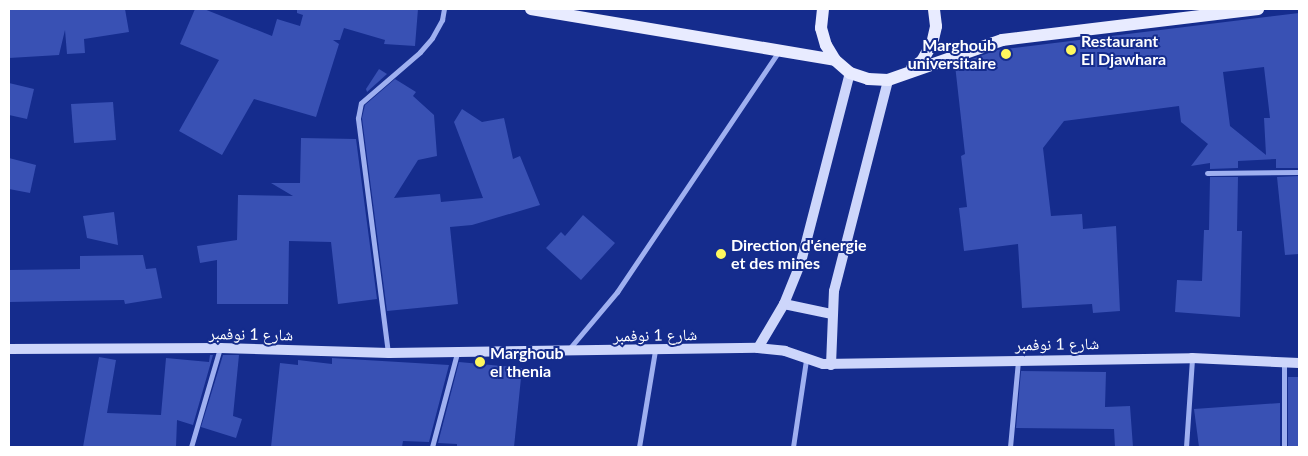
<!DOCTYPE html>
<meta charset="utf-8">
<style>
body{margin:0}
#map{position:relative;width:1308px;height:456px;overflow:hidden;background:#152c8d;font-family:Lato,"Noto Naskh Arabic",sans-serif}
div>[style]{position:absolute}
.building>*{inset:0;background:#3951b4}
.street>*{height:5px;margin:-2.5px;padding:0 2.5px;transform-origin:2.5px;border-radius:2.5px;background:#9fb0f0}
.secondary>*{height:10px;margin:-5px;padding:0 5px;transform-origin:5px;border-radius:5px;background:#cdd6fb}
.primary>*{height:12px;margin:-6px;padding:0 6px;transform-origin:6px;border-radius:6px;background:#e8ebff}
.dots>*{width:14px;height:14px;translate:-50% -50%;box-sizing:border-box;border:2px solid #152c8d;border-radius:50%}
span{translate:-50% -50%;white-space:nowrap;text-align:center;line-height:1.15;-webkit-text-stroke:4px #152c8d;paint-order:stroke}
.poi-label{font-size:16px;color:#fff;font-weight:700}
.left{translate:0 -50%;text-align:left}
.right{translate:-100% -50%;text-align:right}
.street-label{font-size:16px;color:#fff}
.frame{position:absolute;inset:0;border:10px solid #fff;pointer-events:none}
</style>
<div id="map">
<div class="building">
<i style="clip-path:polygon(9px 9px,125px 9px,129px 32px,84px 39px,85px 53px,67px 54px,65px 30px,59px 55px,9px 58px)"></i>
<i style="clip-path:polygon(195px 9px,204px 9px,272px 36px,277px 19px,300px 26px,303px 15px,297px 13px,297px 9px,418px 9px,415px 46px,384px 44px,385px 40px,344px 28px,340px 40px,333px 40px,339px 44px,316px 117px,254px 99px,222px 155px,179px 131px,219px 60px,180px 44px)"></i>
<i style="clip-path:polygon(evenodd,1299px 13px,1299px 168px,1276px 168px,1276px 159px,1238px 161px,1238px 168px,1210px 169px,1210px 163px,1191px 166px,1208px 144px,1181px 122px,1179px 106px,1064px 121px,1043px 148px,1051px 216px,1082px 214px,1083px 229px,1116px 226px,1120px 311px,1093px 313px,1092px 304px,1022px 308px,1018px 244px,964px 251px,959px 208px,967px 207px,961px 156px,965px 154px,955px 65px,997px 50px,1299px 13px,1264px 67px,1270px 118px,1264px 118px,1266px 155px,1230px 126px,1223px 72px,1264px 67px)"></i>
<i style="clip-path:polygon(379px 69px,387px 74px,367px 92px,366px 89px)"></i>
<i style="clip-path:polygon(395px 79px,416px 92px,413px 96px,434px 115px,437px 156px,418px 160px,394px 198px,440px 194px,441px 202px,483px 198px,454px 122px,462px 109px,482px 122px,504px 118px,513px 159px,520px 156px,540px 205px,472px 225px,450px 227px,458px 304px,387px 311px,362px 118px,365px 105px)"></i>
<i style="clip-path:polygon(9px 83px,34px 89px,27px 119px,9px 115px)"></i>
<i style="clip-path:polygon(113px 102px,116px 140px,74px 143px,71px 104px)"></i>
<i style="clip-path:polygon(301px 138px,356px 139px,377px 299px,338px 304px,331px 242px,289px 241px,288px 304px,217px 304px,217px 260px,200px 263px,197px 246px,237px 240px,238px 195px,293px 196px,271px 183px,300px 183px)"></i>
<i style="clip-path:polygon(9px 158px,36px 165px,30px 193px,9px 189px)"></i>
<i style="clip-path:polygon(1299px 176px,1299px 254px,1285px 255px,1277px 177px)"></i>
<i style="clip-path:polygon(1210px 177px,1238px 177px,1237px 231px,1242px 231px,1240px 317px,1175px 312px,1177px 280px,1202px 281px,1204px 230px,1209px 230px)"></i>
<i style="clip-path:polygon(114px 212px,118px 245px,87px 238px,83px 216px)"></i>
<i style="clip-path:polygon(583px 215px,615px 243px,581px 280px,546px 248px,561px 232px,565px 236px)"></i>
<i style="clip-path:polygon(143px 255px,146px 269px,156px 268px,162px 298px,125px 304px,124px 300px,9px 302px,9px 270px,80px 269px,80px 256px)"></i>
<i style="clip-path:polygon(210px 355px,213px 355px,193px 425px,177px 420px,176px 447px,83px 447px,99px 357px,116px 360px,107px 413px,161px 415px,166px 358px,209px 362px)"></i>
<i style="clip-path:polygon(223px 355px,239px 355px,233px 416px,242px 419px,236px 438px,201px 427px)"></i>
<i style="clip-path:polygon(332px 358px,449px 365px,429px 442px,403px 441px,402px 447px,271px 447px,280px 363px,298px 365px,298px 360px,332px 364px)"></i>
<i style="clip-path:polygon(459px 362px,522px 368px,514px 447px,457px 447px,457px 444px,438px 443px)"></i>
<i style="clip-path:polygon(1021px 371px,1106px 372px,1105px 407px,1130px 406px,1133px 447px,1115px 447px,1114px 429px,1016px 428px)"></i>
<i style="clip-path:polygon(1288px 377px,1299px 377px,1299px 447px,1288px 447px)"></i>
<i style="clip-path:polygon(1280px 403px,1280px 447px,1199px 447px,1194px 409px)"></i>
</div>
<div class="street">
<i style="left:1207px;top:173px;width:92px;rotate:-0.6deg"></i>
<i style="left:569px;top:349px;width:75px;rotate:-49.9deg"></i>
<i style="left:617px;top:292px;width:289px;rotate:-56.1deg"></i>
<i style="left:388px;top:353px;width:237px;rotate:-97.3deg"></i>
<i style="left:358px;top:118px;width:15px;rotate:-79deg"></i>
<i style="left:361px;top:103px;width:78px;rotate:-40.8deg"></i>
<i style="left:420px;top:52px;width:18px;rotate:-49deg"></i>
<i style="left:432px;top:38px;width:21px;rotate:-61deg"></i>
<i style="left:442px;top:20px;width:11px;rotate:-80deg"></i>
<i style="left:191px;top:447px;width:103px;rotate:-73.7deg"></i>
<i style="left:432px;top:447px;width:97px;rotate:-75.1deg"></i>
<i style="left:639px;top:447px;width:98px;rotate:-80.6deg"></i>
<i style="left:793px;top:447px;width:88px;rotate:-81.5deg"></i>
<i style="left:1010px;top:447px;width:87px;rotate:-84.7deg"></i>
<i style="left:1186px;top:447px;width:89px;rotate:-86.1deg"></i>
<i style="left:1284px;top:447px;width:84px;rotate:-90deg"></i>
</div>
<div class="secondary">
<i style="left:784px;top:304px;width:48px;rotate:12deg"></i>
<i style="left:758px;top:348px;width:51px;rotate:-59.4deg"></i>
<i style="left:784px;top:304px;width:45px;rotate:-68deg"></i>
<i style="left:801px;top:262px;width:195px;rotate:-75.5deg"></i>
<i style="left:9px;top:349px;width:211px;rotate:-0.3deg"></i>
<i style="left:220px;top:348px;width:169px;rotate:1.7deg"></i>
<i style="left:389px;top:353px;width:369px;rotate:-0.8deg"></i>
<i style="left:758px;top:348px;width:27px;rotate:6deg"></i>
<i style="left:785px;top:351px;width:40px;rotate:18.9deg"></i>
<i style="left:823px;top:364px;width:369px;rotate:-0.9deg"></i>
<i style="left:1192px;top:358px;width:107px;rotate:2.7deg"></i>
<i style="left:831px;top:365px;width:74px;rotate:-87.7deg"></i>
<i style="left:834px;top:291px;width:218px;rotate:-75.6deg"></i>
</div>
<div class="primary">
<i style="left:531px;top:9px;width:308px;rotate:9.5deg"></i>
<i style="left:823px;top:9px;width:19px;rotate:96deg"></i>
<i style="left:821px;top:28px;width:18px;rotate:74deg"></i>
<i style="left:826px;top:45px;width:17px;rotate:59deg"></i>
<i style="left:835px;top:60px;width:20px;rotate:41deg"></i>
<i style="left:850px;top:73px;width:19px;rotate:18deg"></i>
<i style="left:868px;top:79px;width:20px;rotate:3deg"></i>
<i style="left:888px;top:80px;width:121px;rotate:-19.3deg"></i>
<i style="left:1002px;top:40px;width:258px;rotate:-6.9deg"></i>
<i style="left:912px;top:68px;width:12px;rotate:-35deg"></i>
<i style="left:922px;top:61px;width:20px;rotate:-60deg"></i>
<i style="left:932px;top:44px;width:18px;rotate:-77deg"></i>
<i style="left:936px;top:26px;width:17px;rotate:-97deg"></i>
</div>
<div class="dots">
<i style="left:1071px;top:50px;background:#fff85e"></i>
<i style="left:1006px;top:54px;background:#fff85e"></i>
<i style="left:721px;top:254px;background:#fff85e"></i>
<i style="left:480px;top:362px;background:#fff85e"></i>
</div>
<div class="poi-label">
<span class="left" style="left:1081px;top:50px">Restaurant<br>El Djawhara</span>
<span class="right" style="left:996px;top:54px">Marghoub<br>universitaire</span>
<span class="left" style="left:731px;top:254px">Direction d'énergie<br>et des mines</span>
<span class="left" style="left:490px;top:362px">Marghoub<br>el thenia</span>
</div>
<div class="street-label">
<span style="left:251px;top:334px;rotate:1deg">شارع 1 نوفمبر</span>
<span style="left:655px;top:335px;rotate:-1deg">شارع 1 نوفمبر</span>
<span style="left:1057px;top:344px;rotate:-1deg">شارع 1 نوفمبر</span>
</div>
<div class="frame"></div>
</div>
